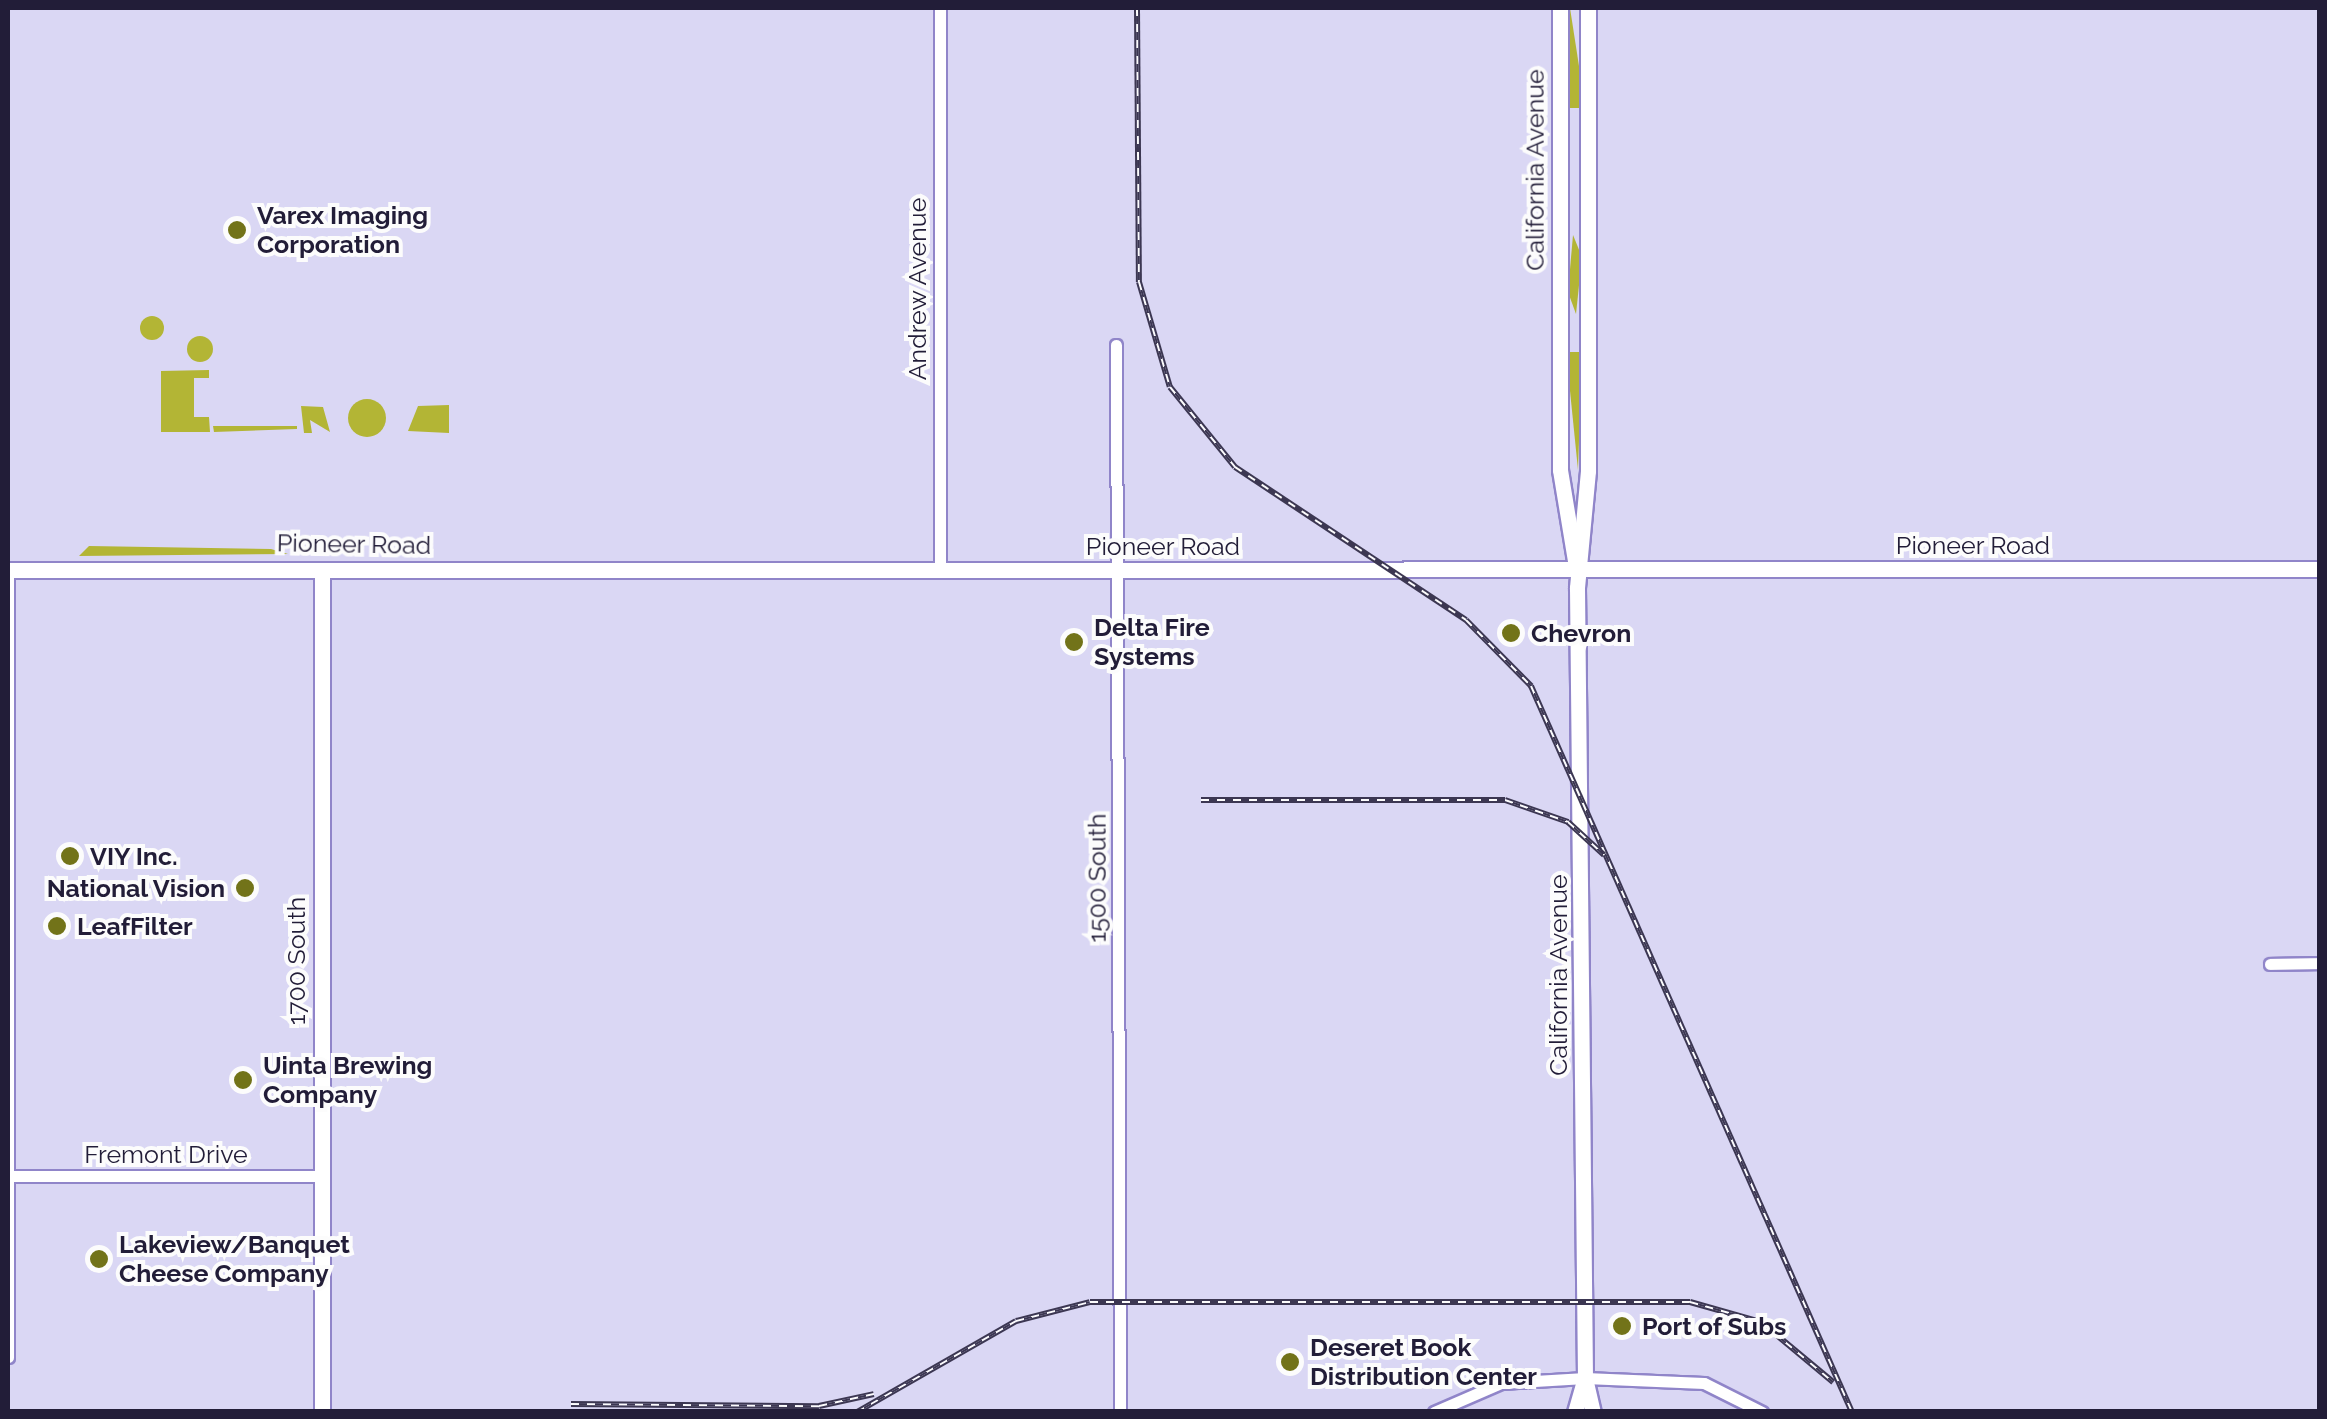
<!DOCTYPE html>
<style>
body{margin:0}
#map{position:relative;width:2327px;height:1419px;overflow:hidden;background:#dad7f4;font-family:Raleway,sans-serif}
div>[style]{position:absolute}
.green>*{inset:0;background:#b3b535}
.round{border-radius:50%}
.roads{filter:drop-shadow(2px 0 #9085c9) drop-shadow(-2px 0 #9085c9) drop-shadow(0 2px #9085c9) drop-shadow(0 -2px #9085c9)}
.street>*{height:11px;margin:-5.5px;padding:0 5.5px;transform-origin:5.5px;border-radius:5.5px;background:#fff}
.secondary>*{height:15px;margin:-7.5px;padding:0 7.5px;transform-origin:7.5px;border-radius:7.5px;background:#fff}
.rail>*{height:6px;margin-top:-3px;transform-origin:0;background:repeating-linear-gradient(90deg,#fcfcfc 0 8px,#3c3752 0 16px);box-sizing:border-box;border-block:2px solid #3c3752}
.dots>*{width:28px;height:28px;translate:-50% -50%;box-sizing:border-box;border:5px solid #fcfcfc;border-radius:50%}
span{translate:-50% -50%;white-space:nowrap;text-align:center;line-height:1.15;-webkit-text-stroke:8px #fcfcfc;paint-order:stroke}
.street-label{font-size:25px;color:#221d38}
.poi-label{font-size:25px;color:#221d38;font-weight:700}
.left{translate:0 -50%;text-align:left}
.right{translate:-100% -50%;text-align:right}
.frame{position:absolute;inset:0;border:10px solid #221d38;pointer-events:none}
</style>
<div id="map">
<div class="green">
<i style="clip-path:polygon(1570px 8px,1581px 79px,1581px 108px,1569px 108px)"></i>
<i style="clip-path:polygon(1573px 235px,1582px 257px,1576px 314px,1568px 292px)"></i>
<i class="round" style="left:140px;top:316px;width:24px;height:24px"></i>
<i class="round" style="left:187px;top:336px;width:26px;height:26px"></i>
<i style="clip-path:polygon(1568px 352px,1582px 352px,1578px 470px,1568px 371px)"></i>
<i style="clip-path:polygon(209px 370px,209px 378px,194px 378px,194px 417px,209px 417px,210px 432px,161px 432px,161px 371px)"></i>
<i class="round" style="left:348px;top:399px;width:38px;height:38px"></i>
<i style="clip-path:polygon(449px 405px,449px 433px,408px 431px,418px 406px)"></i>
<i style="clip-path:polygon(301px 406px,323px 407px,330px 432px,310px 420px,312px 433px,304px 433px)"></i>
<i style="clip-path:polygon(213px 426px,297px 426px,297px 429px,214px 432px)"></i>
<i style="clip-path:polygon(89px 546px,271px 549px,288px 554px,79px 556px)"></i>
</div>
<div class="roads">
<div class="street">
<i style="left:940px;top:8px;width:562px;rotate:90deg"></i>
<i style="left:1116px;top:345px;width:1067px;rotate:89.79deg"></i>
<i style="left:2270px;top:964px;width:50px;rotate:-1.1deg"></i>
<i style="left:9px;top:1176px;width:313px"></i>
<i style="left:8px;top:1357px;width:787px;rotate:-90deg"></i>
<i style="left:1434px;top:1412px;width:73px;rotate:-23.4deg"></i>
<i style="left:1501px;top:1383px;width:84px;rotate:-3.4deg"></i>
<i style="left:1585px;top:1378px;width:119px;rotate:2.4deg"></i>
<i style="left:1704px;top:1383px;width:65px;rotate:26.6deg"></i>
</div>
<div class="secondary">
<i style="left:1560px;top:8px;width:462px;rotate:90deg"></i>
<i style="left:1560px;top:470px;width:98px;rotate:80.6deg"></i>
<i style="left:1588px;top:8px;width:463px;rotate:90deg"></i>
<i style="left:1588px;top:471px;width:118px;rotate:95.4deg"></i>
<i style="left:1577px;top:588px;width:790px;rotate:89.42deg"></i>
<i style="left:1585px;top:1378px;width:35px;rotate:77deg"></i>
<i style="left:8px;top:570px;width:2312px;rotate:-0.02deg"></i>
<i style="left:322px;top:570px;width:842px;rotate:90deg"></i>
<i style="left:1575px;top:1412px;width:35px;rotate:-74deg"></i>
</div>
</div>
<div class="rail">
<i style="left:1137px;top:8px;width:274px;rotate:89.6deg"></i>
<i style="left:1139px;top:282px;width:109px;rotate:73.6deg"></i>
<i style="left:1170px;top:387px;width:103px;rotate:50.9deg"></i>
<i style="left:1235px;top:467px;width:277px;rotate:33.5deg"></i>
<i style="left:1466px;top:620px;width:93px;rotate:45.4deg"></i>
<i style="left:1531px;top:686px;width:794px;rotate:66.15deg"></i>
<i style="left:1201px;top:800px;width:304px"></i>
<i style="left:1505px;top:800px;width:67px;rotate:19.2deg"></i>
<i style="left:1568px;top:822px;width:49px;rotate:42.5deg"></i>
<i style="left:571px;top:1404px;width:248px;rotate:0.5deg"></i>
<i style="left:819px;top:1406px;width:56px;rotate:-12.3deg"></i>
<i style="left:857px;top:1412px;width:183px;rotate:-29.8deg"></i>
<i style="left:1016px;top:1321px;width:76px;rotate:-14.4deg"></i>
<i style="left:1090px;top:1302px;width:600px"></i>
<i style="left:1690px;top:1302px;width:74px;rotate:15.7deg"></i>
<i style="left:1761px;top:1322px;width:94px;rotate:39.8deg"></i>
</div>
<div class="dots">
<i style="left:237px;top:230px;background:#727319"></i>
<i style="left:1511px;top:633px;background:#727319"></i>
<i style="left:1074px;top:642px;background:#727319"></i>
<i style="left:70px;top:856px;background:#727319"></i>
<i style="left:245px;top:888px;background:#727319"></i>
<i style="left:57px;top:926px;background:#727319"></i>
<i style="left:243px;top:1080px;background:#727319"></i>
<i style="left:99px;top:1259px;background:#727319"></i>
<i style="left:1622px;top:1326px;background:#727319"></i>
<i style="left:1290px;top:1362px;background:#727319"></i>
</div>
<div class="street-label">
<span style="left:1535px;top:170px;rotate:-90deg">California Avenue</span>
<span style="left:917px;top:289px;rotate:-90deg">Andrew Avenue</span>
<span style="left:354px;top:544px;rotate:1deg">Pioneer Road</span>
<span style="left:1973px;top:545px">Pioneer Road</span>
<span style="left:1163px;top:546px">Pioneer Road</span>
<span style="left:1097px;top:878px;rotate:-90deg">1500 South</span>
<span style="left:296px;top:961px;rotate:-90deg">1700 South</span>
<span style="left:1558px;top:975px;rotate:-90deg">California Avenue</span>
<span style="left:166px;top:1154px">Fremont Drive</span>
</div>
<div class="poi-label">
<span class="left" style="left:257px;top:230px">Varex Imaging<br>Corporation</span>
<span class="left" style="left:1094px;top:642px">Delta Fire<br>Systems</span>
<span class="left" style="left:1531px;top:633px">Chevron</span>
<span class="left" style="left:90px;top:856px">VIY Inc.</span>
<span class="right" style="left:225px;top:888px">National Vision</span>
<span class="left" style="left:77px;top:926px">LeafFilter</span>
<span class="left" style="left:263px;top:1080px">Uinta Brewing<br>Company</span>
<span class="left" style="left:119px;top:1259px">Lakeview/Banquet<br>Cheese Company</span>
<span class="left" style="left:1642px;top:1326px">Port of Subs</span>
<span class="left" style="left:1310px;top:1362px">Deseret Book<br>Distribution Center</span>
</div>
<div class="frame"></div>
</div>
